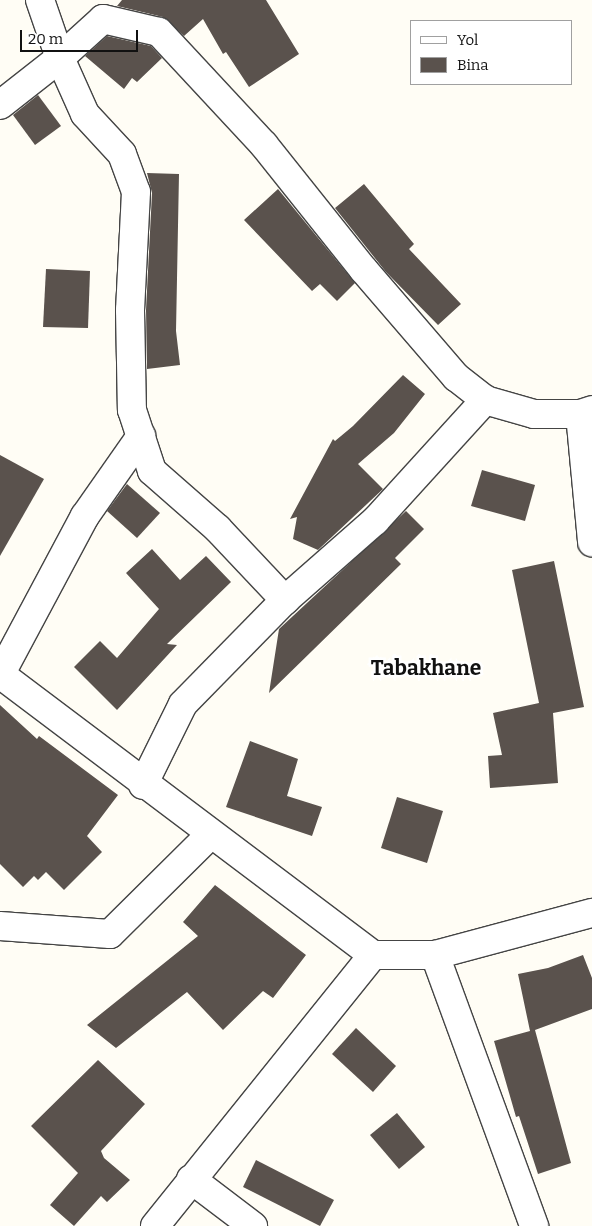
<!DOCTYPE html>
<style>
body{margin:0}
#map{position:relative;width:592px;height:1226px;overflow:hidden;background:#fffdf5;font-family:Bitter,serif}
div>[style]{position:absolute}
.building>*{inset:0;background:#5a524d}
.roads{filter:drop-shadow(1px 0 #444) drop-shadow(-1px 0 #444) drop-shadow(0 1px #444) drop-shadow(0 -1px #444)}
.street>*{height:28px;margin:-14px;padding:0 14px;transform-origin:14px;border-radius:14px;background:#fff}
span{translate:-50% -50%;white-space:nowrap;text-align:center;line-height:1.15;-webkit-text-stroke:5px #fff;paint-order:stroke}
.district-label{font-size:21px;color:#111;font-weight:700}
.legend{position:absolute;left:410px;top:20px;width:162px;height:65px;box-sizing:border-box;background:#fff;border:1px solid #a0a0a0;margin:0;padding:6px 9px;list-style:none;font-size:15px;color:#111}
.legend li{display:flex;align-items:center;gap:10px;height:25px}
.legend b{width:25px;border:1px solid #a0a0a0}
.scale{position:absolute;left:20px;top:30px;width:118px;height:22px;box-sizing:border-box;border:2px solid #111;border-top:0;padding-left:6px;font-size:15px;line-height:18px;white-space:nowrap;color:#111;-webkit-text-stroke:4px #fff;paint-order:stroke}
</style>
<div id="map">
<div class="building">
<i style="clip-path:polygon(122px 0,266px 0,299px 54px,249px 87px,226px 52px,223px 54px,203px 19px,184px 36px,163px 17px,117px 6px)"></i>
<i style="clip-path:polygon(107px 36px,151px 46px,162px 58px,137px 82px,132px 78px,124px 89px,85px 56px)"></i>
<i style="clip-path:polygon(38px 95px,61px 126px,35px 145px,13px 115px)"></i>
<i style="clip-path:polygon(147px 173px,179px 174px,176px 331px,180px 365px,147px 369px,146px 310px,152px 193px)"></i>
<i style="clip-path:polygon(364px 184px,414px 244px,409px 249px,461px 304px,438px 325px,386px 272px,335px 208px)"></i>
<i style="clip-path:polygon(278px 189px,355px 283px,337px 301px,320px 284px,312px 291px,244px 220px)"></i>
<i style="clip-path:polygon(46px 269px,90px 271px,88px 328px,43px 327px)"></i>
<i style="clip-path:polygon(403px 375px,425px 394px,394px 433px,358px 464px,383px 489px,318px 550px,293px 539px,297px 517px,290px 519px,333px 439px,335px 441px,353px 426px)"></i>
<i style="clip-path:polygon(0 455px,44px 479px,0 556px)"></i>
<i style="clip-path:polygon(482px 470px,535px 485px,525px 521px,471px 506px)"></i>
<i style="clip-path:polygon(127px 484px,160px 513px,137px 538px,107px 511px)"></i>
<i style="clip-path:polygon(406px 511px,424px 529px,395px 558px,401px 564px,269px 693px,279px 629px)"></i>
<i style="clip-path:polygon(152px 549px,180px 580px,206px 556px,231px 582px,167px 644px,177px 645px,117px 710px,74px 667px,100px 641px,117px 658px,159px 609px,126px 573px)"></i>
<i style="clip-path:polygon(554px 561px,584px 707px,553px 713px,558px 783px,490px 788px,488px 756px,502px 755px,493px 713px,539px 703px,512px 570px)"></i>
<i style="clip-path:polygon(0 705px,37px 739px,39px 736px,118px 795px,87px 836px,102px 852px,64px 890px,46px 872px,38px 880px,34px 876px,23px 887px,0 864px)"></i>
<i style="clip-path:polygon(250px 741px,298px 759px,287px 796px,322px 807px,312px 836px,226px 807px)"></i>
<i style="clip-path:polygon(397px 797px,443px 811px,427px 863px,381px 848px)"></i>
<i style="clip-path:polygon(215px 885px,306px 955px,273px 998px,263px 991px,223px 1030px,187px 992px,116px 1048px,87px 1025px,198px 936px,183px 922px)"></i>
<i style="clip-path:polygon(583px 955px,592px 978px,592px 1009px,535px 1030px,571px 1163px,538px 1174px,519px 1116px,516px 1117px,494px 1041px,530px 1031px,518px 974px,548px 968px)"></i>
<i style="clip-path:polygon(356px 1028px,396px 1066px,373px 1092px,332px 1054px)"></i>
<i style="clip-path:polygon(98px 1060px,145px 1104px,101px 1151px,104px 1158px,130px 1180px,107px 1202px,101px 1196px,74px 1226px,50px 1205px,78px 1173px,31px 1126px)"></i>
<i style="clip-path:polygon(397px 1113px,425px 1147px,399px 1169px,370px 1135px)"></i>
<i style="clip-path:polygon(256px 1160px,334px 1200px,320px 1226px,243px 1187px)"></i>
</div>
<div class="roads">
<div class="street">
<i style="left:40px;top:0;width:61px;rotate:71deg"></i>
<i style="left:60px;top:58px;width:61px;rotate:65.9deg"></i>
<i style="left:85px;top:114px;width:54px;rotate:47.2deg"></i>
<i style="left:122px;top:154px;width:40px;rotate:69.8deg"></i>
<i style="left:136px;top:192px;width:118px;rotate:92.9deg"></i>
<i style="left:130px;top:310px;width:100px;rotate:88.9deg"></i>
<i style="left:132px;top:410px;width:64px;rotate:71.8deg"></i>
<i style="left:152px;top:471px;width:88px;rotate:41.3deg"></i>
<i style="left:218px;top:529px;width:98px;rotate:46.7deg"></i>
<i style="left:0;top:105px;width:76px;rotate:-38.1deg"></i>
<i style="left:60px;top:58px;width:58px;rotate:-42.2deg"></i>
<i style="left:103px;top:19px;width:57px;rotate:13.1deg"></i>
<i style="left:159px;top:32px;width:154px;rotate:47.1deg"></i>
<i style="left:264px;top:145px;width:159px;rotate:51.4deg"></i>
<i style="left:363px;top:269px;width:143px;rotate:49.3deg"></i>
<i style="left:456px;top:377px;width:37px;rotate:38deg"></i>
<i style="left:485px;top:400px;width:51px;rotate:15.9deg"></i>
<i style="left:534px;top:414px;width:46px"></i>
<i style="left:580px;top:414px;width:13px;rotate:-18deg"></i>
<i style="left:580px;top:414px;width:129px;rotate:84.6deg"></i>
<i style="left:0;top:674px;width:467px;rotate:37deg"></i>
<i style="left:373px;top:955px;width:62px"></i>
<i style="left:435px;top:955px;width:163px;rotate:-15deg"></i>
<i style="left:0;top:675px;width:180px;rotate:-61.9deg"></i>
<i style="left:85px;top:516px;width:98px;rotate:-55deg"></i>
<i style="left:143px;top:785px;width:90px;rotate:-63.7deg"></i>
<i style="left:183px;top:704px;width:146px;rotate:-45.6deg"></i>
<i style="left:285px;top:600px;width:120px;rotate:-41.3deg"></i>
<i style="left:375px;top:521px;width:164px;rotate:-47.7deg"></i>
<i style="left:0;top:926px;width:110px;rotate:4.2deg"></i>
<i style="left:110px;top:934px;width:141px;rotate:-44.7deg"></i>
<i style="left:435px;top:955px;width:289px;rotate:69.9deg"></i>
<i style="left:191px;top:1179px;width:78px;rotate:37.2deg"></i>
<i style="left:155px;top:1226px;width:348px;rotate:-51.2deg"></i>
</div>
</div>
<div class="district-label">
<span style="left:426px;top:668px">Tabakhane</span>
</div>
<ul class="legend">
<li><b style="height:6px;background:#fff"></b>Yol</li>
<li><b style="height:14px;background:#5a524d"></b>Bina</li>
</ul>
<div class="scale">20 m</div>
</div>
